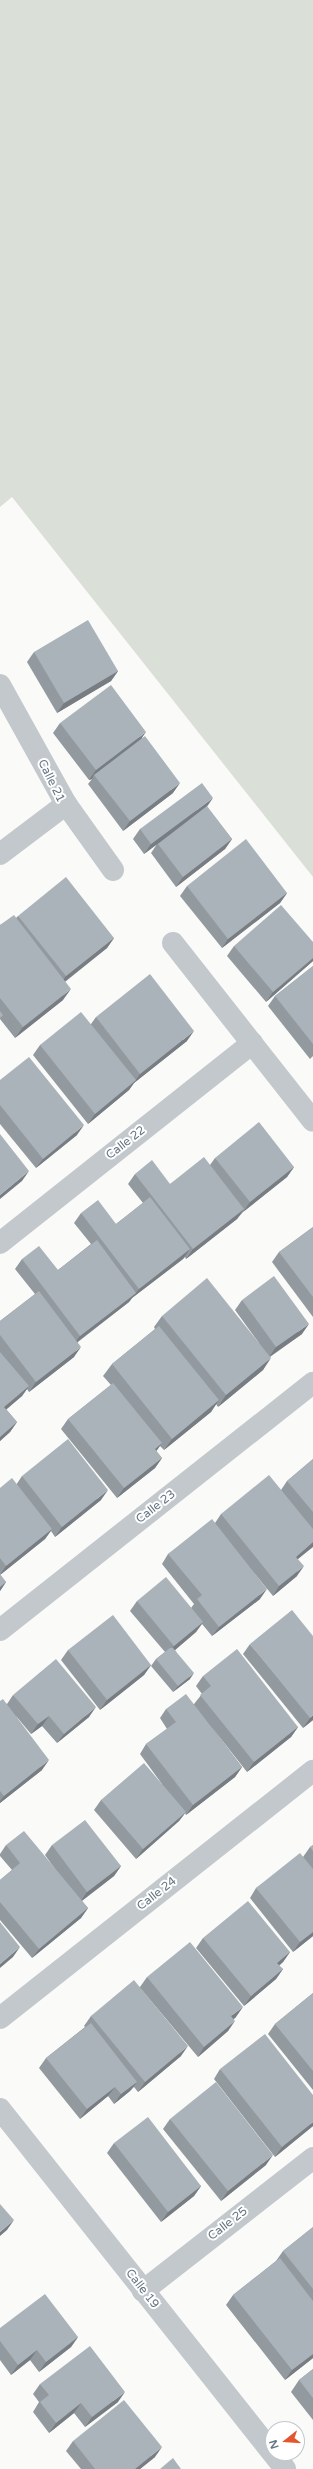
<!DOCTYPE html>
<style>
body{margin:0}
#map{position:relative;width:313px;height:2469px;overflow:hidden;background:#fafaf8;font-family:"Varela Round",sans-serif}
div>[style]{position:absolute}
.green>*{inset:0;background:#dadfd7}
.street>*{height:22px;margin:-11px;padding:0 11px;transform-origin:11px;border-radius:11px;background:#c3c8cc}
.wall>*{inset:0;background:#929a9f}
.shaded-wall>*{inset:0;background:#777d82}
.building>*{inset:0;background:#aab3b9}
span{translate:-50% -50%;white-space:nowrap;text-align:center;line-height:1.15;-webkit-text-stroke:4px #fff;paint-order:stroke}
.street-label{font-size:12px;color:#657683}
.north{position:absolute;left:265px;top:2421px;width:40px;height:40px;box-sizing:border-box;background:#fff;border:1px solid #c1c8cd;border-radius:50%;rotate:253deg;font-size:11px;font-weight:700;line-height:16px;text-align:center;color:#657683}
.north::after{content:'';display:block;margin:auto;width:14px;height:18px;background:#e4572e;clip-path:polygon(50% 0,100% 100%,50% 72%,0 100%)}
</style>
<div id="map">
<div class="green">
<i style="clip-path:polygon(0 0,313px 0,313px 877px,12px 497px,0 507px)"></i>
</div>
<div class="street">
<i style="left:0;top:685px;width:136px;rotate:61deg"></i>
<i style="left:66px;top:804px;width:81px;rotate:54.5deg"></i>
<i style="left:0;top:854px;width:83px;rotate:-37.1deg"></i>
<i style="left:173px;top:943px;width:226px;rotate:51.8deg"></i>
<i style="left:0;top:1243px;width:322px;rotate:-38.4deg"></i>
<i style="left:0;top:1630px;width:399px;rotate:-38.3deg"></i>
<i style="left:0;top:2018px;width:399px;rotate:-38.3deg"></i>
<i style="left:0;top:2109px;width:459px;rotate:51.6deg"></i>
<i style="left:143px;top:2291px;width:216px;rotate:-38deg"></i>
</div>
<div class="wall">
<i style="clip-path:polygon(34px 652px,118px 671px,111px 681px,57px 713px,27px 662px)"></i>
<i style="clip-path:polygon(60px 723px,142px 738px,173px 793px,123px 831px,88px 784px,92px 779px,89px 780px,53px 733px)"></i>
<i style="clip-path:polygon(207px 807px,232px 839px,225px 849px,176px 887px,151px 853px,157px 844px,144px 854px,133px 839px,140px 829px)"></i>
<i style="clip-path:polygon(187px 886px,287px 893px,280px 903px,222px 948px,180px 896px)"></i>
<i style="clip-path:polygon(18px 916px,114px 938px,107px 948px,65px 982px,63px 1000px,15px 1038px,0 1019px,0 925px,16px 918px)"></i>
<i style="clip-path:polygon(313px 942px,313px 961px,266px 1002px,227px 956px,234px 946px)"></i>
<i style="clip-path:polygon(313px 966px,313px 1056px,310px 1059px,268px 1006px,275px 996px)"></i>
<i style="clip-path:polygon(96px 1017px,187px 1041px,134px 1083px,129px 1090px,88px 1124px,33px 1055px,40px 1045px,91px 1024px)"></i>
<i style="clip-path:polygon(0 1080px,77px 1135px,36px 1168px,0 1124px)"></i>
<i style="clip-path:polygon(215px 1158px,294px 1167px,287px 1177px,243px 1212px,237px 1219px,186px 1259px,185px 1257px,183px 1259px,132px 1298px,129px 1302px,78px 1342px,74px 1357px,29px 1392px,27px 1389px,22px 1396px,6px 1409px,17px 1422px,10px 1432px,0 1441px,0 1321px,35px 1294px,15px 1269px,22px 1259px,58px 1270px,91px 1244px,74px 1223px,81px 1213px,116px 1224px,143px 1203px,128px 1184px,135px 1174px,170px 1184px,210px 1165px)"></i>
<i style="clip-path:polygon(313px 1227px,313px 1317px,272px 1262px,279px 1252px)"></i>
<i style="clip-path:polygon(242px 1300px,302px 1334px,270px 1357px,263px 1370px,218px 1407px,216px 1404px,211px 1412px,164px 1450px,160px 1446px,156px 1451px,162px 1458px,155px 1468px,117px 1498px,61px 1429px,68px 1419px,111px 1385px,103px 1376px,112px 1364px,155px 1329px,154px 1327px,162px 1316px,259px 1343px,235px 1310px)"></i>
<i style="clip-path:polygon(313px 1459px,313px 1546px,298px 1559px,297px 1576px,273px 1596px,255px 1574px,260px 1599px,212px 1636px,202px 1624px,196px 1632px,175px 1650px,190px 1679px,173px 1692px,151px 1666px,156px 1659px,165px 1652px,130px 1611px,137px 1601px,191px 1608px,194px 1604px,162px 1564px,168px 1554px,215px 1523px,221px 1514px,281px 1490px,287px 1481px)"></i>
<i style="clip-path:polygon(22px 1476px,101px 1500px,55px 1537px,51px 1531px,45px 1539px,0 1575px,6px 1582px,0 1591px,0 1488px,16px 1485px)"></i>
<i style="clip-path:polygon(250px 1644px,313px 1720px,303px 1728px,243px 1654px)"></i>
<i style="clip-path:polygon(68px 1650px,151px 1665px,144px 1675px,100px 1710px,61px 1660px)"></i>
<i style="clip-path:polygon(203px 1676px,298px 1727px,291px 1737px,247px 1772px,210px 1725px,242px 1767px,235px 1777px,186px 1815px,185px 1813px,179px 1821px,136px 1859px,94px 1810px,101px 1800px,162px 1784px,140px 1754px,146px 1744px,167px 1729px,160px 1718px,166px 1709px,194px 1704px,202px 1694px,196px 1686px)"></i>
<i style="clip-path:polygon(13px 1695px,89px 1717px,57px 1743px,42px 1726px,31px 1734px,16px 1716px,42px 1770px,0 1803px,0 1701px,7px 1704px)"></i>
<i style="clip-path:polygon(6px 1845px,55px 1869px,45px 1855px,52px 1845px,121px 1866px,114px 1876px,82px 1901px,88px 1908px,81px 1918px,32px 1958px,0 1920px,0 1880px,12px 1870px,0 1856px,0 1854px)"></i>
<i style="clip-path:polygon(313px 1845px,313px 1936px,293px 1952px,250px 1898px,256px 1888px,303px 1857px,310px 1847px)"></i>
<i style="clip-path:polygon(203px 1938px,290px 1952px,283px 1962px,279px 1966px,283px 1969px,276px 1979px,244px 2006px,196px 1948px)"></i>
<i style="clip-path:polygon(147px 1977px,236px 2017px,234px 2019px,228px 2031px,198px 2057px,141px 1989px,181px 2056px,138px 2092px,134px 2087px,130px 2091px,114px 2104px,108px 2096px,80px 2119px,39px 2068px,46px 2058px,85px 2027px,84px 2026px,91px 2016px,140px 1987px)"></i>
<i style="clip-path:polygon(313px 1993px,313px 2090px,268px 2034px,275px 2024px)"></i>
<i style="clip-path:polygon(220px 2069px,313px 2126px,275px 2157px,214px 2079px)"></i>
<i style="clip-path:polygon(170px 2119px,266px 2165px,221px 2201px,163px 2129px)"></i>
<i style="clip-path:polygon(114px 2143px,201px 2186px,194px 2196px,161px 2222px,107px 2153px)"></i>
<i style="clip-path:polygon(313px 2227px,313px 2358px,285px 2380px,226px 2305px,233px 2295px,276px 2261px,283px 2251px)"></i>
<i style="clip-path:polygon(0 2328px,78px 2337px,71px 2347px,39px 2372px,30px 2360px,11px 2375px,0 2360px)"></i>
<i style="clip-path:polygon(313px 2369px,313px 2420px,291px 2392px,299px 2380px)"></i>
<i style="clip-path:polygon(40px 2384px,118px 2402px,85px 2427px,74px 2413px,49px 2433px,33px 2412px,39px 2402px,33px 2394px)"></i>
<i style="clip-path:polygon(73px 2441px,155px 2457px,140px 2469px,81px 2469px,66px 2451px)"></i>
</div>
<div class="shaded-wall">
<i style="clip-path:polygon(118px 671px,111px 681px,57px 713px,64px 703px)"></i>
<i style="clip-path:polygon(146px 732px,139px 742px,94px 775px,92px 779px,89px 780px,96px 770px)"></i>
<i style="clip-path:polygon(180px 783px,173px 793px,123px 831px,130px 821px)"></i>
<i style="clip-path:polygon(213px 798px,206px 808px,144px 854px,151px 844px)"></i>
<i style="clip-path:polygon(232px 839px,225px 849px,176px 887px,183px 877px)"></i>
<i style="clip-path:polygon(287px 893px,280px 903px,222px 948px,228px 939px)"></i>
<i style="clip-path:polygon(114px 938px,107px 948px,59px 986px,66px 976px)"></i>
<i style="clip-path:polygon(313px 958px,313px 961px,266px 1002px,273px 992px)"></i>
<i style="clip-path:polygon(71px 989px,63px 1000px,15px 1038px,23px 1027px)"></i>
<i style="clip-path:polygon(194px 1031px,187px 1041px,134px 1083px,129px 1090px,88px 1124px,95px 1114px,135px 1081px,140px 1074px)"></i>
<i style="clip-path:polygon(84px 1125px,77px 1135px,36px 1168px,43px 1159px)"></i>
<i style="clip-path:polygon(294px 1167px,287px 1177px,243px 1212px,250px 1202px)"></i>
<i style="clip-path:polygon(29px 1171px,22px 1181px,0 1199px,0 1195px)"></i>
<i style="clip-path:polygon(244px 1209px,237px 1219px,186px 1259px,193px 1249px)"></i>
<i style="clip-path:polygon(190px 1249px,183px 1259px,132px 1298px,139px 1289px)"></i>
<i style="clip-path:polygon(136px 1293px,129px 1302px,73px 1345px,80px 1336px)"></i>
<i style="clip-path:polygon(309px 1324px,302px 1334px,269px 1357px,276px 1347px)"></i>
<i style="clip-path:polygon(81px 1347px,74px 1357px,29px 1392px,36px 1382px)"></i>
<i style="clip-path:polygon(271px 1358px,263px 1370px,218px 1407px,226px 1395px)"></i>
<i style="clip-path:polygon(29px 1386px,22px 1396px,0 1415px,4px 1407px)"></i>
<i style="clip-path:polygon(219px 1400px,211px 1412px,164px 1450px,172px 1439px)"></i>
<i style="clip-path:polygon(17px 1422px,10px 1432px,0 1441px,0 1437px)"></i>
<i style="clip-path:polygon(162px 1443px,155px 1453px,155px 1449px)"></i>
<i style="clip-path:polygon(162px 1458px,155px 1468px,117px 1498px,124px 1488px)"></i>
<i style="clip-path:polygon(108px 1490px,101px 1500px,55px 1537px,62px 1527px)"></i>
<i style="clip-path:polygon(52px 1529px,45px 1539px,0 1575px,6px 1566px)"></i>
<i style="clip-path:polygon(313px 1542px,313px 1547px,289px 1566px,296px 1557px)"></i>
<i style="clip-path:polygon(304px 1566px,297px 1576px,273px 1596px,279px 1586px)"></i>
<i style="clip-path:polygon(6px 1582px,0 1591px,0 1587px)"></i>
<i style="clip-path:polygon(267px 1589px,260px 1599px,212px 1636px,219px 1627px)"></i>
<i style="clip-path:polygon(203px 1622px,196px 1632px,168px 1656px,174px 1646px)"></i>
<i style="clip-path:polygon(151px 1665px,144px 1675px,100px 1710px,107px 1700px)"></i>
<i style="clip-path:polygon(194px 1673px,190px 1679px,173px 1692px,178px 1686px)"></i>
<i style="clip-path:polygon(96px 1707px,89px 1717px,57px 1743px,64px 1734px)"></i>
<i style="clip-path:polygon(313px 1715px,313px 1720px,303px 1728px,310px 1718px)"></i>
<i style="clip-path:polygon(49px 1716px,42px 1726px,31px 1734px,38px 1724px)"></i>
<i style="clip-path:polygon(298px 1727px,291px 1737px,247px 1772px,254px 1762px)"></i>
<i style="clip-path:polygon(49px 1760px,42px 1770px,0 1803px,0 1801px,4px 1796px)"></i>
<i style="clip-path:polygon(242px 1767px,235px 1777px,186px 1815px,193px 1805px)"></i>
<i style="clip-path:polygon(186px 1812px,179px 1821px,136px 1859px,143px 1849px)"></i>
<i style="clip-path:polygon(121px 1866px,114px 1876px,80px 1902px,87px 1892px)"></i>
<i style="clip-path:polygon(88px 1908px,81px 1918px,32px 1958px,39px 1949px)"></i>
<i style="clip-path:polygon(313px 1932px,313px 1936px,293px 1952px,300px 1942px)"></i>
<i style="clip-path:polygon(20px 1947px,13px 1957px,0 1968px,0 1964px)"></i>
<i style="clip-path:polygon(290px 1952px,283px 1962px,270px 1973px,277px 1963px)"></i>
<i style="clip-path:polygon(283px 1969px,276px 1979px,244px 2006px,251px 1996px)"></i>
<i style="clip-path:polygon(243px 2007px,236px 2017px,225px 2026px,231px 2016px)"></i>
<i style="clip-path:polygon(235px 2021px,228px 2031px,198px 2057px,204px 2047px)"></i>
<i style="clip-path:polygon(188px 2046px,181px 2056px,138px 2092px,145px 2082px)"></i>
<i style="clip-path:polygon(137px 2082px,130px 2091px,114px 2104px,121px 2094px)"></i>
<i style="clip-path:polygon(115px 2087px,108px 2096px,80px 2119px,87px 2109px)"></i>
<i style="clip-path:polygon(313px 2122px,313px 2126px,275px 2157px,282px 2147px)"></i>
<i style="clip-path:polygon(273px 2155px,266px 2165px,221px 2201px,228px 2191px)"></i>
<i style="clip-path:polygon(201px 2186px,194px 2196px,161px 2222px,168px 2212px)"></i>
<i style="clip-path:polygon(14px 2220px,7px 2230px,0 2236px,0 2232px)"></i>
<i style="clip-path:polygon(78px 2337px,71px 2347px,39px 2372px,46px 2362px)"></i>
<i style="clip-path:polygon(37px 2350px,30px 2360px,11px 2375px,18px 2365px)"></i>
<i style="clip-path:polygon(313px 2354px,313px 2358px,285px 2380px,292px 2370px)"></i>
<i style="clip-path:polygon(125px 2392px,118px 2402px,85px 2427px,92px 2417px)"></i>
<i style="clip-path:polygon(81px 2403px,74px 2413px,49px 2433px,56px 2423px)"></i>
<i style="clip-path:polygon(162px 2447px,155px 2457px,140px 2469px,135px 2469px)"></i>
</div>
<div class="building">
<i style="clip-path:polygon(88px 620px,118px 671px,64px 703px,34px 652px)"></i>
<i style="clip-path:polygon(111px 685px,146px 732px,96px 770px,60px 723px)"></i>
<i style="clip-path:polygon(145px 736px,180px 783px,130px 821px,94px 775px)"></i>
<i style="clip-path:polygon(202px 783px,213px 798px,151px 844px,140px 829px)"></i>
<i style="clip-path:polygon(207px 806px,232px 839px,183px 877px,158px 844px)"></i>
<i style="clip-path:polygon(246px 839px,287px 893px,228px 939px,187px 886px)"></i>
<i style="clip-path:polygon(66px 877px,114px 938px,66px 976px,18px 916px)"></i>
<i style="clip-path:polygon(281px 905px,313px 942px,313px 958px,273px 992px,234px 946px)"></i>
<i style="clip-path:polygon(14px 915px,71px 989px,23px 1027px,0 998px,0 925px)"></i>
<i style="clip-path:polygon(313px 966px,313px 1044px,275px 996px)"></i>
<i style="clip-path:polygon(150px 974px,194px 1031px,140px 1074px,96px 1017px)"></i>
<i style="clip-path:polygon(0 1011px,3px 1015px,0 1018px)"></i>
<i style="clip-path:polygon(81px 1012px,136px 1080px,95px 1114px,40px 1045px)"></i>
<i style="clip-path:polygon(29px 1057px,84px 1125px,43px 1159px,0 1105px,0 1080px)"></i>
<i style="clip-path:polygon(259px 1122px,294px 1167px,250px 1202px,215px 1158px)"></i>
<i style="clip-path:polygon(0 1134px,29px 1171px,0 1195px)"></i>
<i style="clip-path:polygon(204px 1157px,244px 1209px,193px 1249px,135px 1174px,152px 1160px,170px 1184px)"></i>
<i style="clip-path:polygon(150px 1197px,190px 1249px,139px 1289px,81px 1213px,98px 1200px,116px 1224px)"></i>
<i style="clip-path:polygon(313px 1227px,313px 1297px,279px 1252px)"></i>
<i style="clip-path:polygon(97px 1240px,136px 1293px,80px 1336px,22px 1259px,39px 1246px,58px 1270px)"></i>
<i style="clip-path:polygon(274px 1276px,309px 1324px,276px 1347px,242px 1300px)"></i>
<i style="clip-path:polygon(207px 1278px,271px 1358px,226px 1395px,162px 1316px)"></i>
<i style="clip-path:polygon(39px 1291px,81px 1347px,36px 1382px,0 1335px,0 1321px)"></i>
<i style="clip-path:polygon(159px 1326px,219px 1400px,172px 1439px,112px 1364px)"></i>
<i style="clip-path:polygon(0 1352px,29px 1386px,4px 1407px,17px 1422px,0 1437px)"></i>
<i style="clip-path:polygon(113px 1383px,162px 1443px,155px 1449px,162px 1458px,124px 1488px,68px 1419px)"></i>
<i style="clip-path:polygon(68px 1439px,108px 1490px,62px 1527px,22px 1476px)"></i>
<i style="clip-path:polygon(313px 1459px,313px 1512px,287px 1481px)"></i>
<i style="clip-path:polygon(269px 1475px,313px 1529px,313px 1542px,296px 1557px,304px 1566px,279px 1586px,221px 1514px)"></i>
<i style="clip-path:polygon(12px 1478px,52px 1529px,6px 1566px,0 1558px,0 1488px)"></i>
<i style="clip-path:polygon(212px 1519px,267px 1589px,219px 1627px,197px 1599px,202px 1595px,168px 1554px)"></i>
<i style="clip-path:polygon(0 1574px,6px 1582px,0 1587px)"></i>
<i style="clip-path:polygon(166px 1577px,203px 1622px,174px 1646px,137px 1601px)"></i>
<i style="clip-path:polygon(292px 1610px,313px 1636px,313px 1715px,310px 1718px,250px 1644px)"></i>
<i style="clip-path:polygon(113px 1615px,151px 1665px,107px 1700px,68px 1650px)"></i>
<i style="clip-path:polygon(170px 1648px,173px 1648px,194px 1673px,178px 1686px,156px 1659px)"></i>
<i style="clip-path:polygon(237px 1649px,298px 1727px,254px 1762px,200px 1695px,211px 1686px,203px 1676px)"></i>
<i style="clip-path:polygon(56px 1659px,96px 1707px,64px 1734px,49px 1716px,38px 1724px,13px 1695px)"></i>
<i style="clip-path:polygon(186px 1694px,242px 1767px,193px 1805px,146px 1744px,176px 1722px,166px 1709px)"></i>
<i style="clip-path:polygon(3px 1699px,49px 1760px,4px 1796px,0 1791px,0 1701px)"></i>
<i style="clip-path:polygon(144px 1763px,186px 1812px,143px 1849px,101px 1800px)"></i>
<i style="clip-path:polygon(85px 1820px,121px 1866px,87px 1892px,52px 1845px)"></i>
<i style="clip-path:polygon(24px 1831px,88px 1908px,39px 1949px,0 1902px,0 1880px,20px 1863px,6px 1845px)"></i>
<i style="clip-path:polygon(313px 1845px,313px 1851px,310px 1847px)"></i>
<i style="clip-path:polygon(300px 1853px,313px 1869px,313px 1932px,300px 1942px,256px 1888px)"></i>
<i style="clip-path:polygon(248px 1901px,290px 1952px,277px 1963px,283px 1969px,251px 1996px,203px 1938px)"></i>
<i style="clip-path:polygon(0 1922px,20px 1947px,0 1964px)"></i>
<i style="clip-path:polygon(190px 1942px,243px 2007px,231px 2016px,235px 2021px,204px 2047px,147px 1977px)"></i>
<i style="clip-path:polygon(134px 1980px,188px 2046px,145px 2082px,91px 2016px)"></i>
<i style="clip-path:polygon(313px 1993px,313px 2071px,275px 2024px)"></i>
<i style="clip-path:polygon(91px 2023px,137px 2082px,121px 2094px,115px 2087px,87px 2109px,46px 2058px)"></i>
<i style="clip-path:polygon(265px 2034px,313px 2095px,313px 2122px,282px 2147px,220px 2069px)"></i>
<i style="clip-path:polygon(216px 2082px,273px 2155px,228px 2191px,170px 2119px)"></i>
<i style="clip-path:polygon(148px 2117px,201px 2186px,168px 2212px,114px 2143px)"></i>
<i style="clip-path:polygon(0 2204px,14px 2220px,0 2232px)"></i>
<i style="clip-path:polygon(313px 2227px,313px 2289px,283px 2251px)"></i>
<i style="clip-path:polygon(280px 2258px,313px 2301px,313px 2354px,292px 2370px,233px 2295px)"></i>
<i style="clip-path:polygon(45px 2294px,78px 2337px,46px 2362px,37px 2350px,18px 2365px,0 2341px,0 2328px)"></i>
<i style="clip-path:polygon(90px 2346px,125px 2392px,92px 2417px,81px 2403px,56px 2423px,40px 2402px,49px 2395px,40px 2384px)"></i>
<i style="clip-path:polygon(313px 2369px,313px 2398px,299px 2380px)"></i>
<i style="clip-path:polygon(124px 2400px,162px 2447px,135px 2469px,95px 2469px,73px 2441px)"></i>
<i style="clip-path:polygon(173px 2458px,181px 2469px,160px 2469px)"></i>
</div>
<div class="street-label">
<span style="left:51px;top:781px;rotate:64deg">Calle 21</span>
<span style="left:126px;top:1143px;rotate:-38deg">Calle 22</span>
<span style="left:156px;top:1507px;rotate:-38deg">Calle 23</span>
<span style="left:157px;top:1894px;rotate:-38deg">Calle 24</span>
<span style="left:228px;top:2224px;rotate:-38deg">Calle 25</span>
<span style="left:142px;top:2289px;rotate:52deg">Calle 19</span>
</div>
<div class="north">N</div>
</div>
